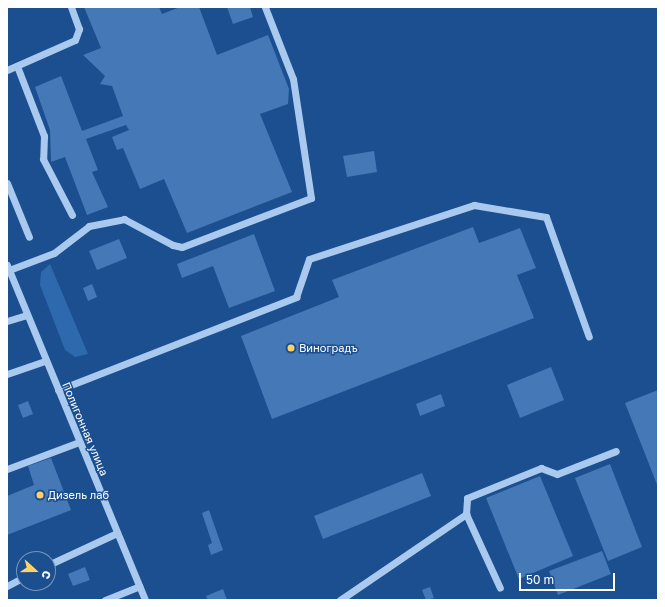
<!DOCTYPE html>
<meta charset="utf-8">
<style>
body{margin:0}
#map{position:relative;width:665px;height:607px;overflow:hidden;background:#1b4f8f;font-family:"Golos Text",sans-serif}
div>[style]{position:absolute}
.green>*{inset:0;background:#2e69ad}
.building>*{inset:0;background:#4478b7}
.minor>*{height:7px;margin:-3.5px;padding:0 3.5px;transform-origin:3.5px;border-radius:3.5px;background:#a9c9ee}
.dots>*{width:11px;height:11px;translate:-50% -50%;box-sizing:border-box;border:2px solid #1b4f8f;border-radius:50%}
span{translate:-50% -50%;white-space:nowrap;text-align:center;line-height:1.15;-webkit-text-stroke:3px #1b4f8f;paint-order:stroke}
.poi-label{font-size:11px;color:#fff}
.left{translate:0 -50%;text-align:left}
.street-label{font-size:11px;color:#fff}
.frame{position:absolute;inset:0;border:8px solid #fff;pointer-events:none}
.north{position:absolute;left:16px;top:551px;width:40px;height:40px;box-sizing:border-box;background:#1b4f8f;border:1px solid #7695bc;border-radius:50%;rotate:111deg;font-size:11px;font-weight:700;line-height:16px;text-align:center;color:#fff}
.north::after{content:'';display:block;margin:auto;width:14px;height:18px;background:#ffd166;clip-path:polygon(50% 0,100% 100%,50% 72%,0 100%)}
.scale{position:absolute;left:519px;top:573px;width:96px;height:18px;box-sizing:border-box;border:2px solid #fff;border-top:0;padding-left:5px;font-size:12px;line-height:14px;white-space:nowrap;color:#fff;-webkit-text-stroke:3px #1b4f8f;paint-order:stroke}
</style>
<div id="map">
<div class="green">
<i style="clip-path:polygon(50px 264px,88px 354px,75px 357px,65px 350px,40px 285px,41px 272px)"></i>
</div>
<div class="building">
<i style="clip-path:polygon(84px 7px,159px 7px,162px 14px,180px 7px,199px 7px,217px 55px,268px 35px,289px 89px,288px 104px,260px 114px,292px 192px,187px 233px,164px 179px,140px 189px,123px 148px,117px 150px,112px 137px,129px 130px,126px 125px,86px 139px,98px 170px,92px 172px,108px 207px,87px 215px,65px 157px,51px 162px,50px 130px,35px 87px,61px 76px,82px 131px,123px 116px,112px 86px,100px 84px,105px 76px,83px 55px,101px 48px)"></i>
<i style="clip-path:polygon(227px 7px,250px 7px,253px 17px,233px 24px)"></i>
<i style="clip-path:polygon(374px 151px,377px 172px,347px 177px,343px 156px)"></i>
<i style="clip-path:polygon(473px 227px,479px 243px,520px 228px,536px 268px,517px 275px,534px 318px,272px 419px,241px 336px,339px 297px,332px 280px)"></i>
<i style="clip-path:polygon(254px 234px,275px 291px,229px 308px,213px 266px,182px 278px,177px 264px)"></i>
<i style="clip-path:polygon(119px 239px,127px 258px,97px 270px,89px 251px)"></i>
<i style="clip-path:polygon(92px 284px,97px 297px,88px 301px,83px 288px)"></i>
<i style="clip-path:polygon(551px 367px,564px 400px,520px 418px,507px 385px)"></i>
<i style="clip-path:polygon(658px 390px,658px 487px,625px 403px)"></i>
<i style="clip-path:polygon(441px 394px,445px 406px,420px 416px,416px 404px)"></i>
<i style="clip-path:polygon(28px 401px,33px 414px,23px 418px,18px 405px)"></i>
<i style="clip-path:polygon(51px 458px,71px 510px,7px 535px,7px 496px,34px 485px,28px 466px)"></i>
<i style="clip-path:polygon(610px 464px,642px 547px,608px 561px,575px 478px)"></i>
<i style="clip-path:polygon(422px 473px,431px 496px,323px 539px,314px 516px)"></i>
<i style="clip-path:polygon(540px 476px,573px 556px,519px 579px,486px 498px)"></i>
<i style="clip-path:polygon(209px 510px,223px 550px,211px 555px,208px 545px,212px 543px,202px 513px)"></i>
<i style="clip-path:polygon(602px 551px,611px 574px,558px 595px,549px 571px)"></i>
<i style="clip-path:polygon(85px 567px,90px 580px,73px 586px,68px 574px)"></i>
<i style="clip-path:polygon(430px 587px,434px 598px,426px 600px,422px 590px)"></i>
<i style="clip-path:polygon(223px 589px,227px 600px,208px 600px,206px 596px)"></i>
</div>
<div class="minor">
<i style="left:17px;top:66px;width:75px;rotate:68.9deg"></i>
<i style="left:44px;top:136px;width:23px;rotate:92deg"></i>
<i style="left:43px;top:159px;width:63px;rotate:62.6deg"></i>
<i style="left:7px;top:70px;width:74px;rotate:-23.8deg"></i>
<i style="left:75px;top:40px;width:12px;rotate:-70deg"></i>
<i style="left:79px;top:29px;width:23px;rotate:-110deg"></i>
<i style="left:7px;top:183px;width:58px;rotate:67.8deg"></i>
<i style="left:7px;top:265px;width:362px;rotate:67.6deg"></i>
<i style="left:9px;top:270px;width:48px;rotate:-20.7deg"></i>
<i style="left:54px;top:253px;width:44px;rotate:-37.6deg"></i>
<i style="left:89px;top:226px;width:36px;rotate:-11deg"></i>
<i style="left:124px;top:219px;width:55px;rotate:28deg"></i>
<i style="left:173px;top:245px;width:9px;rotate:13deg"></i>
<i style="left:182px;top:247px;width:138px;rotate:-20.8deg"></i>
<i style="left:311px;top:198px;width:120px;rotate:-98.6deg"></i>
<i style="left:293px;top:79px;width:77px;rotate:-111.3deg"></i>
<i style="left:7px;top:321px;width:21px;rotate:-17deg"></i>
<i style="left:7px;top:374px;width:40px;rotate:-18.9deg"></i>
<i style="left:58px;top:390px;width:256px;rotate:-21.3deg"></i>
<i style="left:296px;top:297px;width:40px;rotate:-71.1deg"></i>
<i style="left:309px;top:259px;width:174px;rotate:-18.1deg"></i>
<i style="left:474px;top:205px;width:73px;rotate:9.5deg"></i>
<i style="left:546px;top:217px;width:127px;rotate:70.3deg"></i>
<i style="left:7px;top:469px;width:77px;rotate:-20.6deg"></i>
<i style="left:466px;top:514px;width:81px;rotate:65.3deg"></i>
<i style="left:48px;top:565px;width:76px;rotate:-24.9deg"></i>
<i style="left:7px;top:586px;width:19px;rotate:-28deg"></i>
<i style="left:105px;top:600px;width:37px;rotate:-22deg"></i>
<i style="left:340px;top:600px;width:153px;rotate:-34.3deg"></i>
<i style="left:466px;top:514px;width:16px;rotate:-86deg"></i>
<i style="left:467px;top:498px;width:80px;rotate:-22.1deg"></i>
<i style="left:541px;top:468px;width:17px;rotate:21deg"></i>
<i style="left:557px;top:474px;width:63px;rotate:-21.3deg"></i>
</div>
<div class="dots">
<i style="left:291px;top:348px;background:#ffd166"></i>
<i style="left:40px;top:495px;background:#ffd166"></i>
</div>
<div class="poi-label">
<span class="left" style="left:299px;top:348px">Виноградъ</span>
<span class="left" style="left:48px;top:495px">Дизель лаб</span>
</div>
<div class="street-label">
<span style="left:85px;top:429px;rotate:67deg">Полигонная улица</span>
</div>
<div class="frame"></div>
<div class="north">С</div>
<div class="scale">50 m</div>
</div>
